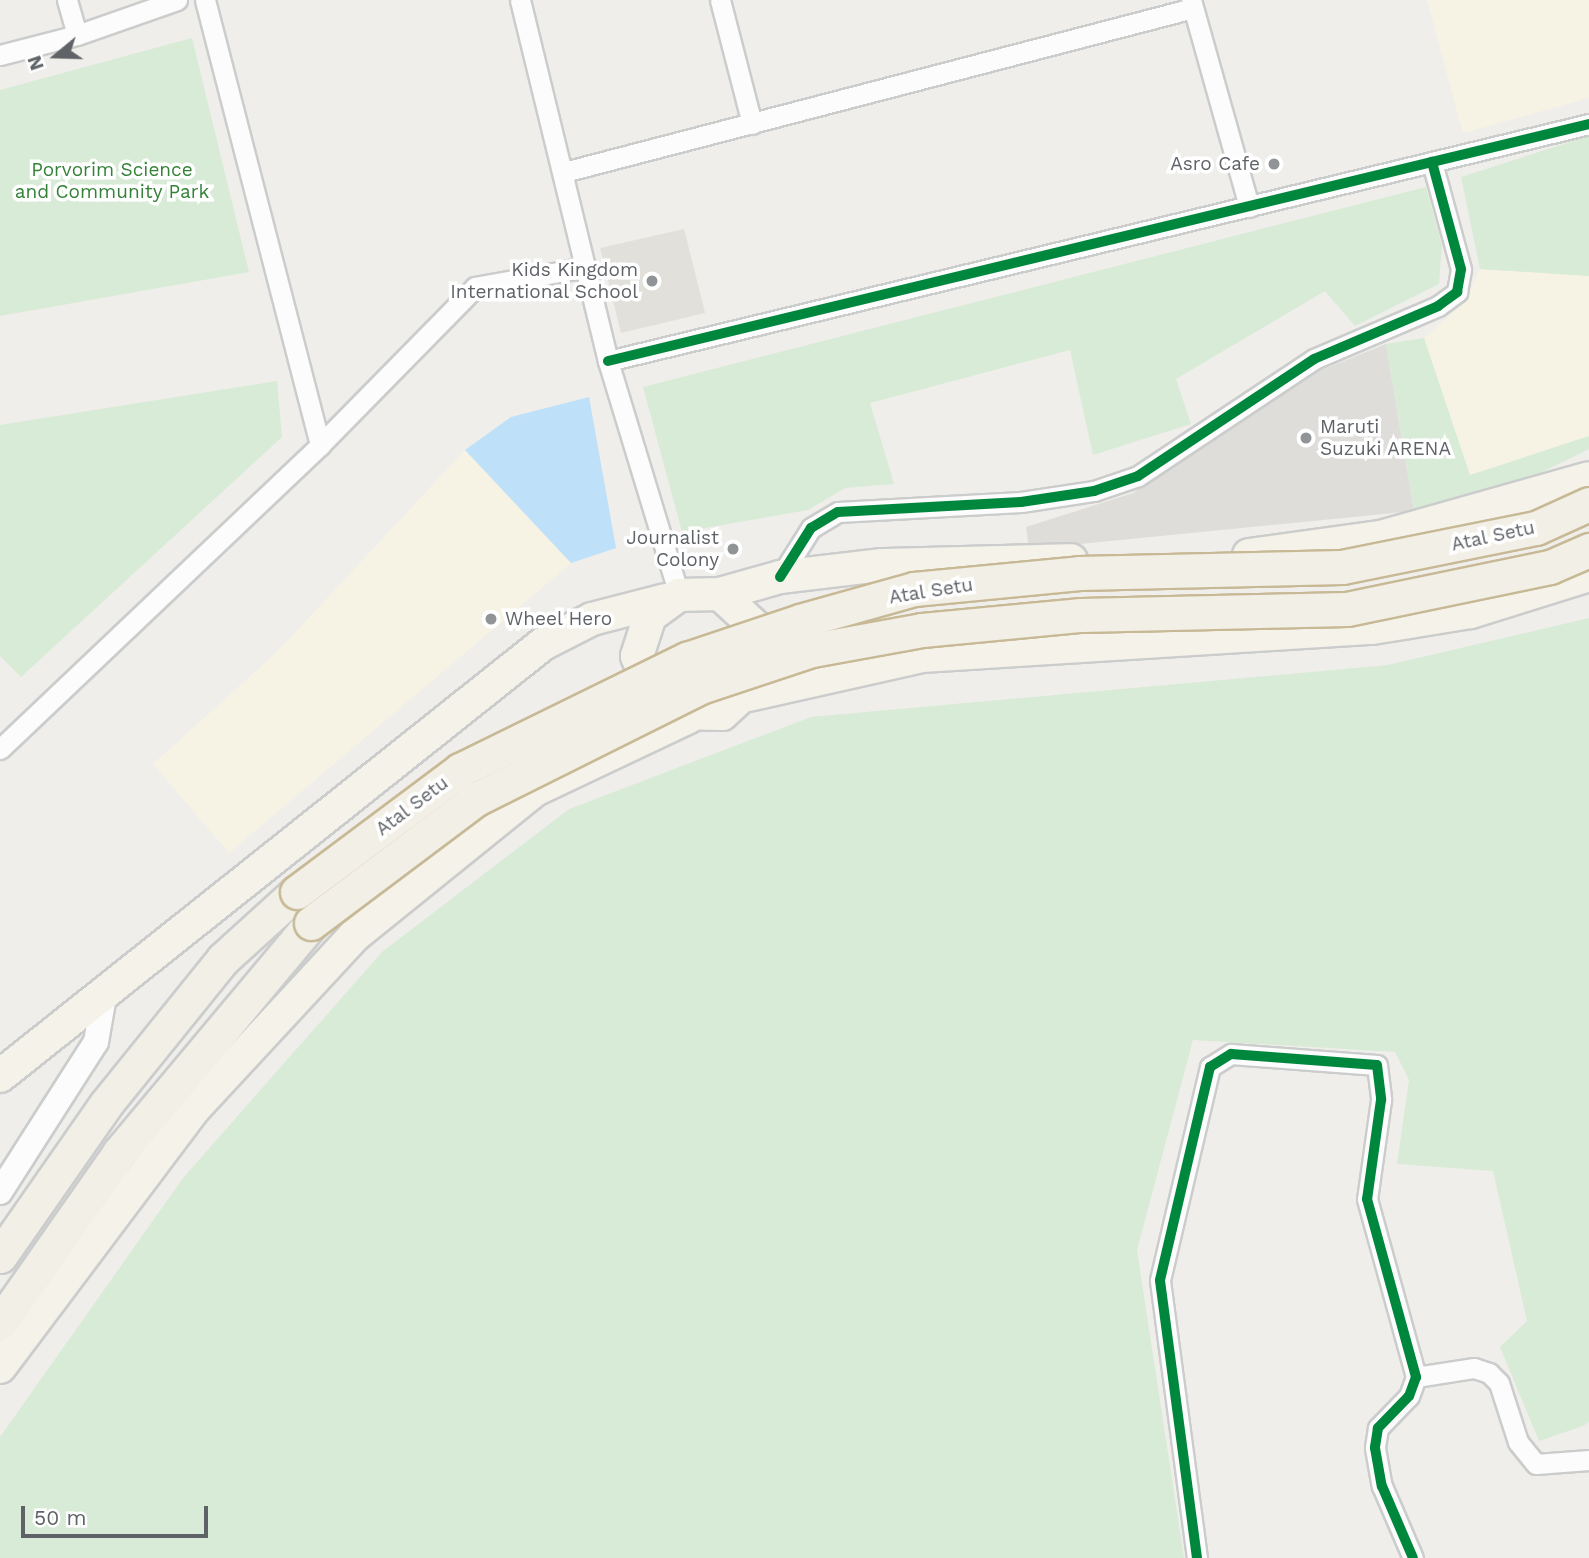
<!DOCTYPE html>
<style>
body{margin:0}
#map{position:relative;width:1589px;height:1558px;overflow:hidden;background:#efeeea;font-family:"Work Sans",sans-serif}
div>[style]{position:absolute}
.commercial>*{inset:0;background:#f7f3e4}
.industrial>*{inset:0;background:#dfddda}
.education>*{inset:0;background:#e2e0da}
.green>*{inset:0;background:#d8ebd6}
.water>*{inset:0;background:#bfe0f9}
.roads{filter:drop-shadow(2px 0 #cbcccc) drop-shadow(-2px 0 #cbcccc) drop-shadow(0 2px #cbcccc) drop-shadow(0 -2px #cbcccc)}
.minor>*{height:19px;margin:-9.5px;padding:0 9.5px;transform-origin:9.5px;border-radius:9.5px;background:#fdfcfc}
.tertiary>*{height:24px;margin:-12px;padding:0 12px;transform-origin:12px;border-radius:12px;background:#fdfcfc}
.primary>*{height:32px;margin:-16px;padding:0 16px;transform-origin:16px;border-radius:16px;background:#f4f2e9}
.trunk>*{height:33px;margin:-16.5px;padding:0 16.5px;transform-origin:16.5px;border-radius:16.5px;background:#f2f0e6}
.bridges{filter:drop-shadow(2px 0 #c8b996) drop-shadow(-2px 0 #c8b996) drop-shadow(0 2px #c8b996) drop-shadow(0 -2px #c8b996)}
.trunk-bridge>*{height:33px;margin:-16.5px;padding:0 16.5px;transform-origin:16.5px;border-radius:16.5px;background:#f2f0e6}
.cycleway>*{height:10px;margin:-5px;padding:0 5px;transform-origin:5px;border-radius:5px;background:#00873e}
.dots>*{width:19px;height:19px;translate:-50% -50%;box-sizing:border-box;border:4px solid #fff;border-radius:50%}
span{translate:-50% -50%;white-space:nowrap;text-align:center;line-height:1.15;-webkit-text-stroke:7px #fff;paint-order:stroke}
.poi-label{font-size:19px;color:#5f6368}
.right{translate:-100% -50%;text-align:right}
.left{translate:0 -50%;text-align:left}
.park-label{font-size:19px;color:#348238}
.street-label{font-size:19px;color:#5f6368}
.north{position:absolute;left:21px;top:21px;width:70px;height:70px;-webkit-text-stroke:5px #fff;paint-order:stroke;rotate:251deg;font-size:19px;font-weight:700;line-height:28px;text-align:center;color:#5f6368}
.north::after{content:'';display:block;margin:auto;width:24px;height:32px;background:#5f6368;clip-path:polygon(50% 0,100% 100%,50% 72%,0 100%)}
.scale{position:absolute;left:21px;top:1506px;width:187px;height:32px;box-sizing:border-box;border:4px solid #5f6368;border-top:0;padding-left:9px;font-size:21px;line-height:24px;white-space:nowrap;color:#5f6368;-webkit-text-stroke:5px #fff;paint-order:stroke}
</style>
<div id="map">
<div class="commercial">
<i style="clip-path:polygon(1427px 0,1589px 0,1589px 98px,1463px 133px)"></i>
<i style="clip-path:polygon(1480px 269px,1589px 276px,1589px 436px,1470px 476px,1424px 338px,1465px 302px)"></i>
<i style="clip-path:polygon(465px 450px,571px 563px,229px 853px,153px 764px,277px 652px)"></i>
</div>
<div class="industrial">
<i style="clip-path:polygon(1386px 344px,1414px 511px,1029px 549px,1026px 527px,1133px 493px,1289px 383px)"></i>
</div>
<div class="education">
<i style="clip-path:polygon(684px 229px,705px 313px,621px 333px,600px 248px)"></i>
</div>
<div class="green">
<i style="clip-path:polygon(192px 38px,249px 272px,0 316px,0 90px)"></i>
<i style="clip-path:polygon(1589px 136px,1589px 276px,1480px 269px,1461px 177px)"></i>
<i style="clip-path:polygon(1426px 187px,1442px 246px,1439px 284px,1355px 326px,1325px 291px,1176px 379px,1191px 424px,1093px 455px,1070px 350px,870px 403px,894px 484px,845px 488px,808px 510px,682px 532px,643px 387px)"></i>
<i style="clip-path:polygon(1424px 338px,1470px 475px,1589px 436px,1589px 449px,1532px 477px,1414px 511px,1386px 344px)"></i>
<i style="clip-path:polygon(277px 381px,282px 437px,21px 677px,0 656px,0 425px)"></i>
<i style="clip-path:polygon(1589px 618px,1589px 1422px,1583px 1426px,1539px 1441px,1500px 1347px,1527px 1321px,1493px 1171px,1397px 1164px,1409px 1080px,1395px 1052px,1193px 1040px,1137px 1250px,1184px 1558px,0 1558px,0 1437px,183px 1178px,382px 952px,569px 809px,811px 717px,1388px 665px)"></i>
</div>
<div class="water">
<i style="clip-path:polygon(589px 397px,616px 548px,571px 563px,465px 450px,511px 417px)"></i>
</div>
<div class="roads">
<div class="minor">
<i style="left:67px;top:0;width:36px;rotate:74deg"></i>
<i style="left:77px;top:35px;width:106px;rotate:-19.3deg"></i>
<i style="left:205px;top:0;width:460px;rotate:75.5deg"></i>
<i style="left:520px;top:0;width:372px;rotate:76.3deg"></i>
<i style="left:608px;top:361px;width:245px;rotate:73.1deg"></i>
<i style="left:720px;top:0;width:128px;rotate:75.5deg"></i>
<i style="left:1191px;top:0;width:215px;rotate:74.3deg"></i>
<i style="left:0;top:55px;width:80px;rotate:-14.6deg"></i>
<i style="left:564px;top:172px;width:650px;rotate:-14.61deg"></i>
<i style="left:608px;top:361px;width:1009px;rotate:-13.58deg"></i>
<i style="left:780px;top:577px;width:58px;rotate:-57.7deg"></i>
<i style="left:811px;top:528px;width:31px;rotate:-31deg"></i>
<i style="left:838px;top:512px;width:183px;rotate:-3.1deg"></i>
<i style="left:1021px;top:502px;width:74px;rotate:-8.6deg"></i>
<i style="left:1094px;top:491px;width:46px;rotate:-18.8deg"></i>
<i style="left:1138px;top:476px;width:211px;rotate:-33.6deg"></i>
<i style="left:1314px;top:359px;width:135px;rotate:-23.1deg"></i>
<i style="left:1438px;top:306px;width:24px;rotate:-36deg"></i>
<i style="left:1457px;top:292px;width:23px;rotate:-80deg"></i>
<i style="left:1461px;top:269px;width:111px;rotate:-105.2deg"></i>
<i style="left:0;top:749px;width:441px;rotate:-43.5deg"></i>
<i style="left:320px;top:445px;width:221px;rotate:-45.5deg"></i>
<i style="left:475px;top:287px;width:113px;rotate:-10.2deg"></i>
<i style="left:1416px;top:1377px;width:59px;rotate:-8.8deg"></i>
<i style="left:1474px;top:1368px;width:16px;rotate:18deg"></i>
<i style="left:1489px;top:1373px;width:14px;rotate:45deg"></i>
<i style="left:1499px;top:1383px;width:62px;rotate:72.1deg"></i>
<i style="left:1518px;top:1442px;width:28px;rotate:51deg"></i>
<i style="left:1536px;top:1464px;width:53px;rotate:-4.3deg"></i>
<i style="left:1197px;top:1558px;width:280px;rotate:-97.6deg"></i>
<i style="left:1160px;top:1280px;width:219px;rotate:-76.8deg"></i>
<i style="left:1210px;top:1067px;width:25px;rotate:-32deg"></i>
<i style="left:1231px;top:1054px;width:146px;rotate:4.3deg"></i>
<i style="left:1377px;top:1065px;width:35px;rotate:83deg"></i>
<i style="left:1381px;top:1100px;width:100px;rotate:98deg"></i>
<i style="left:1367px;top:1199px;width:185px;rotate:74.6deg"></i>
<i style="left:1416px;top:1377px;width:20px;rotate:110deg"></i>
<i style="left:1409px;top:1396px;width:45px;rotate:134.1deg"></i>
<i style="left:1378px;top:1428px;width:20px;rotate:99deg"></i>
<i style="left:1375px;top:1448px;width:39px;rotate:80deg"></i>
<i style="left:1382px;top:1486px;width:78px;rotate:66.7deg"></i>
</div>
<div class="tertiary">
<i style="left:0;top:1192px;width:178px;rotate:-57.4deg"></i>
<i style="left:96px;top:1042px;width:47px;rotate:-80.1deg"></i>
</div>
<div class="primary">
<i style="left:1249px;top:555px;width:133px;rotate:-7.8deg"></i>
<i style="left:1381px;top:537px;width:216px;rotate:-15.8deg"></i>
<i style="left:720px;top:594px;width:52px;rotate:42.6deg"></i>
<i style="left:758px;top:629px;width:52px;rotate:90deg"></i>
<i style="left:758px;top:681px;width:49px;rotate:137.5deg"></i>
<i style="left:722px;top:714px;width:47px;rotate:-178.8deg"></i>
<i style="left:675px;top:713px;width:28px;rotate:-142deg"></i>
<i style="left:653px;top:696px;width:43px;rotate:-111.8deg"></i>
<i style="left:637px;top:656px;width:42px;rotate:-72deg"></i>
<i style="left:650px;top:616px;width:36px;rotate:-36deg"></i>
<i style="left:679px;top:595px;width:41px;rotate:-1.4deg"></i>
<i style="left:720px;top:594px;width:62px;rotate:-15.8deg"></i>
<i style="left:780px;top:577px;width:103px;rotate:-6.7deg"></i>
<i style="left:882px;top:565px;width:189px;rotate:-1.5deg"></i>
<i style="left:749px;top:695px;width:177px;rotate:-12.7deg"></i>
<i style="left:922px;top:656px;width:451px;rotate:-3.6deg"></i>
<i style="left:1372px;top:628px;width:100px;rotate:-9.2deg"></i>
<i style="left:1471px;top:612px;width:124px;rotate:-17.4deg"></i>
<i style="left:0;top:1076px;width:694px;rotate:-38.51deg"></i>
<i style="left:543px;top:644px;width:55px;rotate:-27deg"></i>
<i style="left:592px;top:619px;width:76px;rotate:-14.4deg"></i>
<i style="left:0;top:1367px;width:321px;rotate:-53.1deg"></i>
<i style="left:193px;top:1110px;width:237px;rotate:-47.2deg"></i>
<i style="left:354px;top:936px;width:233px;rotate:-38.9deg"></i>
<i style="left:535px;top:790px;width:170px;rotate:-25.4deg"></i>
</div>
<div class="trunk">
<i style="left:0;top:1256px;width:185px;rotate:-55.1deg"></i>
<i style="left:106px;top:1104px;width:186px;rotate:-51.1deg"></i>
<i style="left:223px;top:959px;width:100px;rotate:-42.2deg"></i>
<i style="left:0;top:1323px;width:208px;rotate:-55deg"></i>
<i style="left:119px;top:1153px;width:300px;rotate:-50.1deg"></i>
</div>
</div>
<div class="bridges">
<div class="trunk-bridge">
<i style="left:297px;top:892px;width:204px;rotate:-36.8deg"></i>
<i style="left:460px;top:770px;width:253px;rotate:-26.1deg"></i>
<i style="left:687px;top:659px;width:119px;rotate:-18.6deg"></i>
<i style="left:800px;top:621px;width:118px;rotate:-15.7deg"></i>
<i style="left:914px;top:589px;width:166px;rotate:-5.5deg"></i>
<i style="left:1079px;top:573px;width:263px;rotate:-1.3deg"></i>
<i style="left:1342px;top:567px;width:198px;rotate:-11.4deg"></i>
<i style="left:1536px;top:528px;width:58px;rotate:-24.4deg"></i>
<i style="left:311px;top:923px;width:206px;rotate:-36.9deg"></i>
<i style="left:476px;top:799px;width:254px;rotate:-26.5deg"></i>
<i style="left:703px;top:686px;width:115px;rotate:-18.3deg"></i>
<i style="left:812px;top:650px;width:112px;rotate:-10.3deg"></i>
<i style="left:922px;top:630px;width:160px;rotate:-5.4deg"></i>
<i style="left:1081px;top:615px;width:266px;rotate:-1.3deg"></i>
<i style="left:1347px;top:609px;width:207px;rotate:-11.7deg"></i>
<i style="left:1550px;top:567px;width:43px;rotate:-23.6deg"></i>
</div>
</div>
<div class="cycleway">
<i style="left:608px;top:361px;width:1009px;rotate:-13.58deg"></i>
<i style="left:780px;top:577px;width:58px;rotate:-57.7deg"></i>
<i style="left:811px;top:528px;width:31px;rotate:-31deg"></i>
<i style="left:838px;top:512px;width:183px;rotate:-3.1deg"></i>
<i style="left:1021px;top:502px;width:74px;rotate:-8.6deg"></i>
<i style="left:1094px;top:491px;width:46px;rotate:-18.8deg"></i>
<i style="left:1138px;top:476px;width:211px;rotate:-33.6deg"></i>
<i style="left:1314px;top:359px;width:135px;rotate:-23.1deg"></i>
<i style="left:1438px;top:306px;width:24px;rotate:-36deg"></i>
<i style="left:1457px;top:292px;width:23px;rotate:-80deg"></i>
<i style="left:1461px;top:269px;width:111px;rotate:-105.2deg"></i>
<i style="left:1197px;top:1558px;width:280px;rotate:-97.6deg"></i>
<i style="left:1160px;top:1280px;width:219px;rotate:-76.8deg"></i>
<i style="left:1210px;top:1067px;width:25px;rotate:-32deg"></i>
<i style="left:1231px;top:1054px;width:146px;rotate:4.3deg"></i>
<i style="left:1377px;top:1065px;width:35px;rotate:83deg"></i>
<i style="left:1381px;top:1100px;width:100px;rotate:98deg"></i>
<i style="left:1367px;top:1199px;width:185px;rotate:74.6deg"></i>
<i style="left:1416px;top:1377px;width:20px;rotate:110deg"></i>
<i style="left:1409px;top:1396px;width:45px;rotate:134.1deg"></i>
<i style="left:1378px;top:1428px;width:20px;rotate:99deg"></i>
<i style="left:1375px;top:1448px;width:39px;rotate:80deg"></i>
<i style="left:1382px;top:1486px;width:78px;rotate:66.7deg"></i>
</div>
<div class="dots">
<i style="left:1274px;top:164px;background:#919496"></i>
<i style="left:652px;top:281px;background:#919496"></i>
<i style="left:1306px;top:438px;background:#919496"></i>
<i style="left:733px;top:549px;background:#919496"></i>
<i style="left:491px;top:619px;background:#919496"></i>
</div>
<div class="poi-label">
<span class="right" style="left:1260px;top:164px">Asro Cafe</span>
<span class="right" style="left:638px;top:281px">Kids Kingdom<br>International School</span>
<span class="left" style="left:1320px;top:438px">Maruti<br>Suzuki ARENA</span>
<span class="right" style="left:719px;top:549px">Journalist<br>Colony</span>
<span class="left" style="left:505px;top:619px">Wheel Hero</span>
</div>
<div class="park-label">
<span style="left:112px;top:181px">Porvorim Science<br>and Community Park</span>
</div>
<div class="street-label">
<span style="left:1493px;top:536px;rotate:-12deg">Atal Setu</span>
<span style="left:931px;top:591px;rotate:-9deg">Atal Setu</span>
<span style="left:412px;top:806px;rotate:-37deg">Atal Setu</span>
</div>
<div class="north">N</div>
<div class="scale">50 m</div>
</div>
